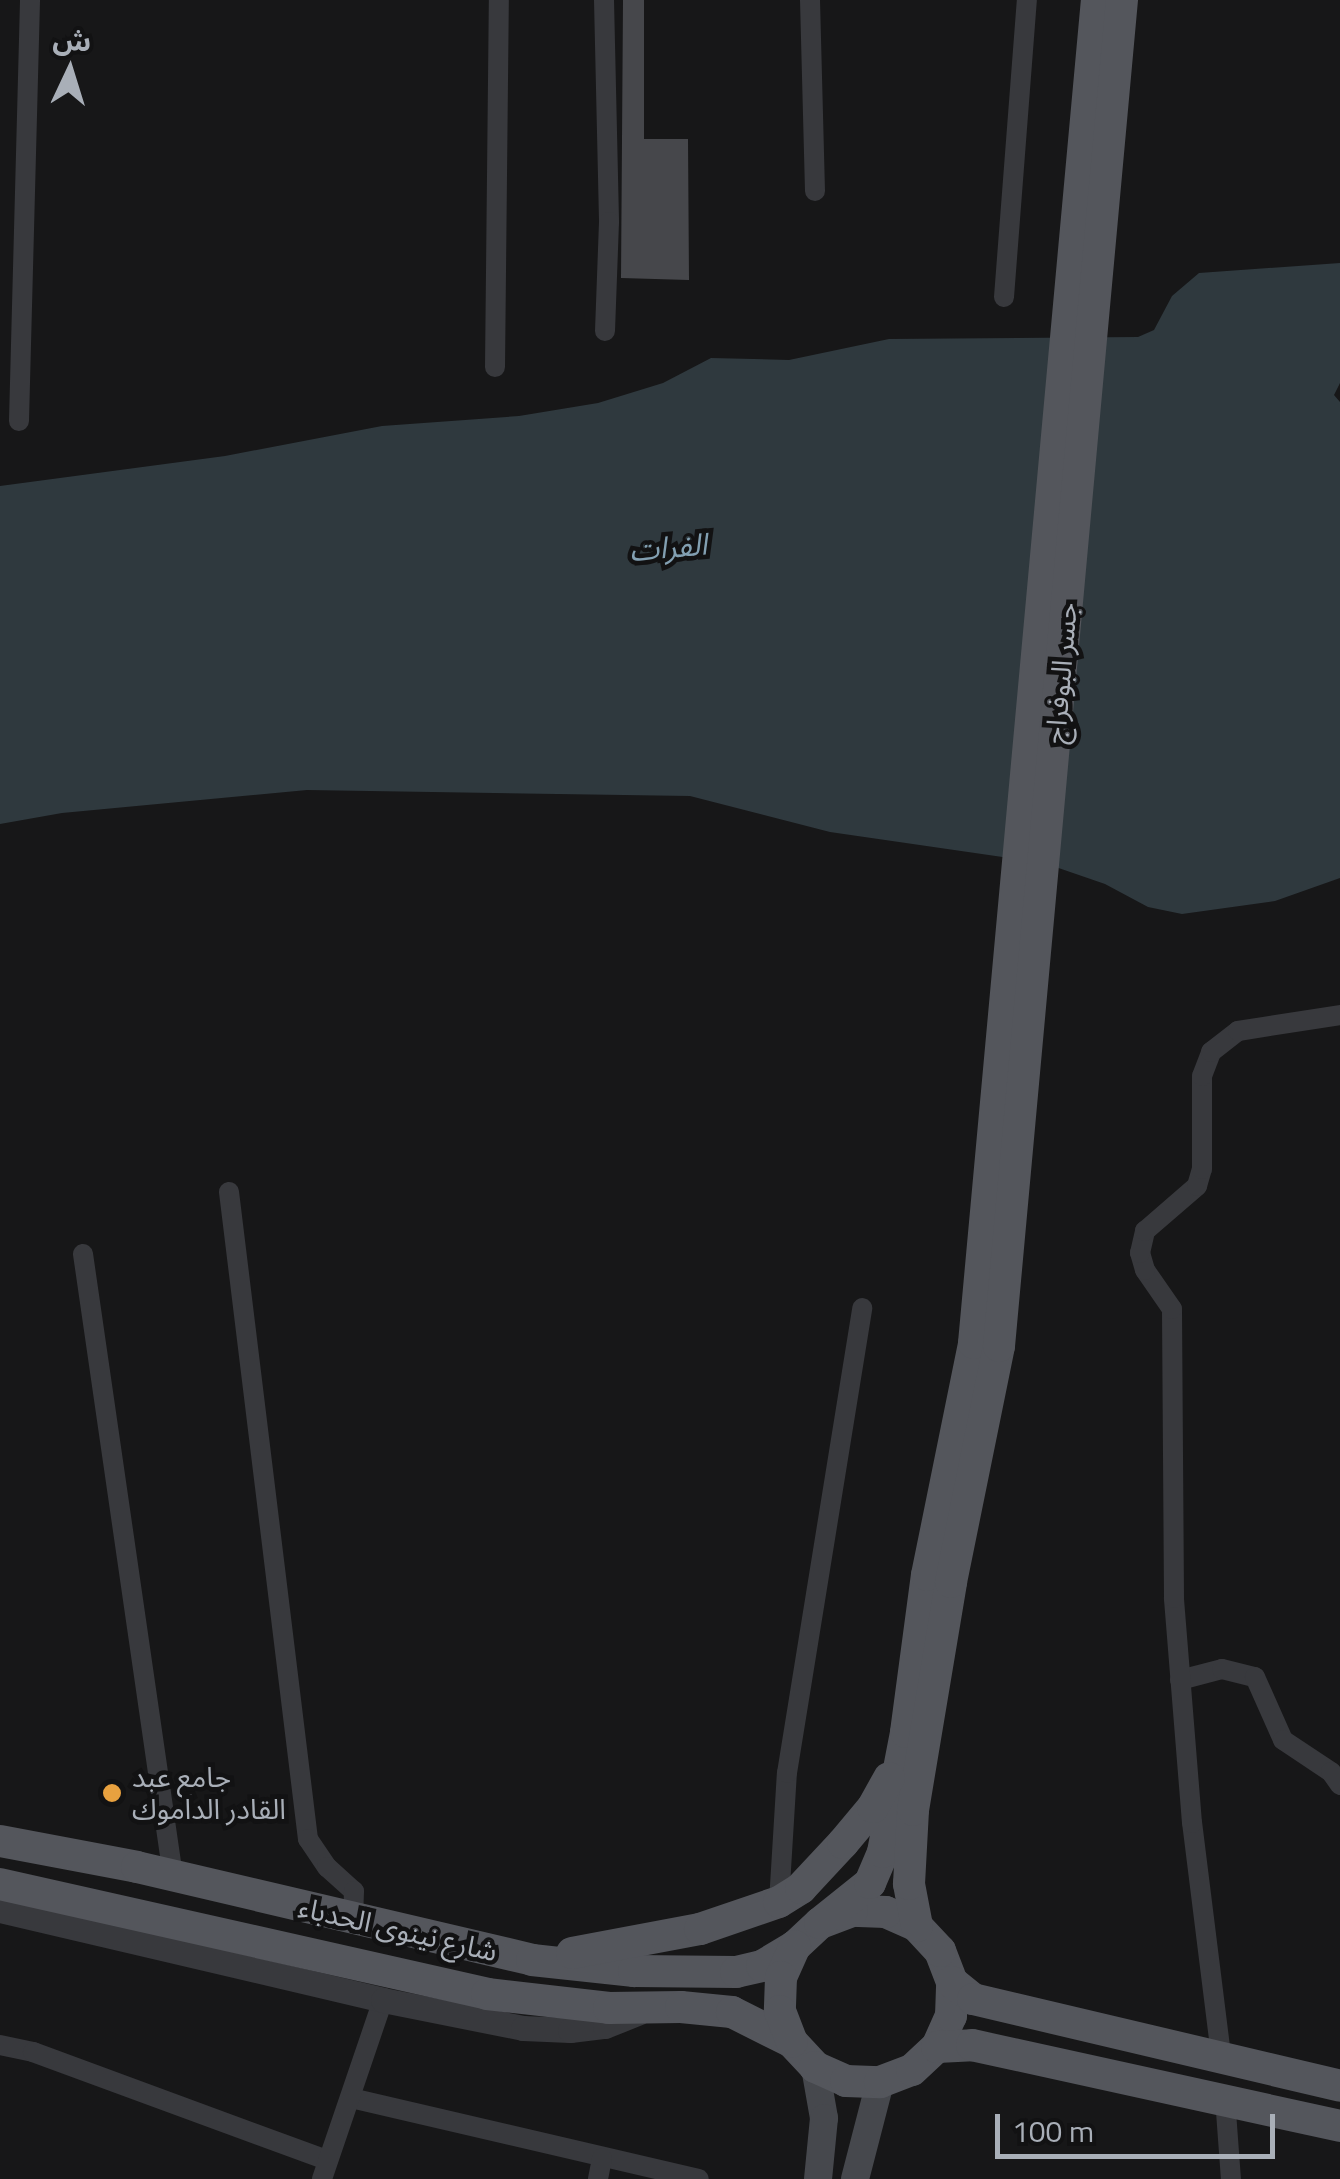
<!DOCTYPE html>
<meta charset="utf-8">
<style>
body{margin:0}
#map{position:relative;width:1340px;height:2179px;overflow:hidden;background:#171718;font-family:"Titillium Web","Noto Sans Arabic",sans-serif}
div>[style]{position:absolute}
.water>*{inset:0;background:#2f393e}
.building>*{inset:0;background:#46474b}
.minor>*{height:20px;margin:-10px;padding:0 10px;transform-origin:10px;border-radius:10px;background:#38393d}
.tertiary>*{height:25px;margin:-12.5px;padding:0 12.5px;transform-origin:12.5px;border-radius:12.5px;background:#38393d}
.secondary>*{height:28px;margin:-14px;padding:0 14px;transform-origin:14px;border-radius:14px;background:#46484d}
.primary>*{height:32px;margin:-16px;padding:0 16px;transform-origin:16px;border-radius:16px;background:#54565c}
.dots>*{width:28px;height:28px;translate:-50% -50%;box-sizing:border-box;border:5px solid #121213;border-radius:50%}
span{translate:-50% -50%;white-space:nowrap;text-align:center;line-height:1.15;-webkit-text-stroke:9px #121213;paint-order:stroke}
.street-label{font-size:28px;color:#a9afb8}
.poi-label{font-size:28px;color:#a9afb8}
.left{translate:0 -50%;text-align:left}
.water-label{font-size:30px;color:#829fb1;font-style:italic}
.north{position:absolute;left:20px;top:20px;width:100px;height:100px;-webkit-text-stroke:8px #121213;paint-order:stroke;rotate:4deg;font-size:28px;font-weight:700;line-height:40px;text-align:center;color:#a9afb8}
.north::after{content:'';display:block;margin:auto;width:35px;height:45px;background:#a9afb8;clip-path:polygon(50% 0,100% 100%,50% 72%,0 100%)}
.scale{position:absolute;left:995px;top:2114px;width:280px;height:45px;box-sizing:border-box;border:5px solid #a9afb8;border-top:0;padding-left:12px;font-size:30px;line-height:35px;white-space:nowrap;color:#a9afb8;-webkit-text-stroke:8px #121213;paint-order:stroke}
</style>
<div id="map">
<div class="water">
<i style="clip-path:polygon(1340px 263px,1340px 383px,1334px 395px,1340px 402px,1340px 878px,1275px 901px,1182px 914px,1148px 907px,1105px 884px,1044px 863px,830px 832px,690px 796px,307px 790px,62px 813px,0 824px,0 486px,225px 456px,382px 426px,519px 416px,598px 403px,663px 383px,711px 358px,789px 360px,889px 339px,1138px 337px,1154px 330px,1172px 296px,1199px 273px)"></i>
</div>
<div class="building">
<i style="clip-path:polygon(623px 0,644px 0,644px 139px,688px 139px,689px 280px,621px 278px)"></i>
</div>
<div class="minor">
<i style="left:604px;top:0;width:222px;rotate:88.7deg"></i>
<i style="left:609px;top:222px;width:109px;rotate:92.1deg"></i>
<i style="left:810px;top:0;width:191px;rotate:88.5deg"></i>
<i style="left:1004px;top:297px;width:298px;rotate:-85.6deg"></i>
<i style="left:495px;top:367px;width:367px;rotate:-89.4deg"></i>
<i style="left:19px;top:421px;width:421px;rotate:-88.5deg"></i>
<i style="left:229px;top:1192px;width:652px;rotate:83.04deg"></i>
<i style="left:308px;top:1839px;width:34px;rotate:56deg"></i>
<i style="left:327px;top:1867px;width:36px;rotate:42deg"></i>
<i style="left:354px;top:1891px;width:29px;rotate:92deg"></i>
<i style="left:83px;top:1254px;width:628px;rotate:81.77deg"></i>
<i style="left:1180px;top:1680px;width:43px;rotate:-14.7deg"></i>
<i style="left:1222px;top:1669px;width:34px;rotate:14deg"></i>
<i style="left:1255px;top:1677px;width:69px;rotate:66deg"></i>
<i style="left:1283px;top:1740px;width:58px;rotate:33.7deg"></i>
<i style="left:1331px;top:1772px;width:16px;rotate:55deg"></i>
<i style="left:779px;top:1902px;width:129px;rotate:-86.5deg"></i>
<i style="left:787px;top:1773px;width:471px;rotate:-80.8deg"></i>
<i style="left:0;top:2045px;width:34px;rotate:12deg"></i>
<i style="left:33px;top:2052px;width:312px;rotate:20.2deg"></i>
<i style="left:1221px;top:2055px;width:234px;rotate:-97.1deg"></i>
<i style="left:1192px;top:1823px;width:226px;rotate:-94.6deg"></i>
<i style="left:1174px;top:1598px;width:289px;rotate:-90.4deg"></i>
<i style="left:1172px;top:1309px;width:47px;rotate:-124.7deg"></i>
<i style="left:1145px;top:1270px;width:18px;rotate:-106deg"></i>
<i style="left:1140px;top:1253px;width:23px;rotate:-77deg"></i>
<i style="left:1145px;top:1231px;width:69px;rotate:-40.9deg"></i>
<i style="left:1197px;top:1186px;width:18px;rotate:-74deg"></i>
<i style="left:1202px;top:1169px;width:93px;rotate:-90deg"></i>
<i style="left:1202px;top:1076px;width:26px;rotate:-69deg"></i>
<i style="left:1211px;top:1052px;width:34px;rotate:-38deg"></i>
<i style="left:1238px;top:1031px;width:103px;rotate:-8.9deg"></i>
<i style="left:351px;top:2098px;width:357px;rotate:13.1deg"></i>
<i style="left:1225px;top:2098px;width:81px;rotate:85.8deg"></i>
<i style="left:322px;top:2179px;width:189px;rotate:-71.2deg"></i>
<i style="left:598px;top:2179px;width:21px;rotate:-79deg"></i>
</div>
<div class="tertiary">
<i style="left:0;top:1910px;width:393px;rotate:13.2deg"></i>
<i style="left:383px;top:2000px;width:143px;rotate:11.3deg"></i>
<i style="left:523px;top:2028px;width:47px;rotate:2.4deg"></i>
<i style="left:570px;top:2030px;width:35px;rotate:-7deg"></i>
<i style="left:605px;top:2026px;width:37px;rotate:-22deg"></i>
</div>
<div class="secondary">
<i style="left:815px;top:2067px;width:52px;rotate:80deg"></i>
<i style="left:824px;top:2118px;width:61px;rotate:95.6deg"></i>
<i style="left:855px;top:2179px;width:100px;rotate:-75.5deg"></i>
</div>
<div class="primary">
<i style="left:0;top:1841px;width:139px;rotate:10.7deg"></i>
<i style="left:137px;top:1867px;width:406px;rotate:13.2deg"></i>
<i style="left:532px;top:1960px;width:103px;rotate:6.2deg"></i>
<i style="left:634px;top:1971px;width:102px;rotate:0.6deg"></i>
<i style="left:736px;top:1972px;width:27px;rotate:-13deg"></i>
<i style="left:762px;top:1966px;width:39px;rotate:-31deg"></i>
<i style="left:0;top:1884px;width:499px;rotate:12.7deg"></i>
<i style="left:487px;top:1994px;width:123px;rotate:6.5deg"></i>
<i style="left:609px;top:2008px;width:72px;rotate:-0.8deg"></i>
<i style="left:681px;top:2007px;width:51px;rotate:5.6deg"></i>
<i style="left:732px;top:2012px;width:67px;rotate:26.6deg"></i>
<i style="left:792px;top:2042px;width:34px;rotate:47deg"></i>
<i style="left:815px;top:2067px;width:34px;rotate:24deg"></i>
<i style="left:846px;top:2081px;width:34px;rotate:2deg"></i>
<i style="left:880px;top:2082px;width:34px;rotate:-21deg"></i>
<i style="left:912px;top:2070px;width:34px;rotate:-43deg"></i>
<i style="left:937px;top:2047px;width:34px;rotate:-66deg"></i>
<i style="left:951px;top:2016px;width:34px;rotate:-88deg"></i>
<i style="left:952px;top:1982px;width:33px;rotate:-111deg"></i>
<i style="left:940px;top:1951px;width:34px;rotate:-133deg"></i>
<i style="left:917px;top:1926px;width:34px;rotate:-156deg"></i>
<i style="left:886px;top:1912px;width:34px;rotate:-178deg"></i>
<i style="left:852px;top:1911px;width:34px;rotate:159deg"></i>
<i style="left:820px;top:1923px;width:34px;rotate:137deg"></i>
<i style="left:795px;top:1946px;width:34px;rotate:114deg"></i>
<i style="left:781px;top:1977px;width:34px;rotate:92deg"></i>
<i style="left:780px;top:2011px;width:33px;rotate:69deg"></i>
<i style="left:820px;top:1923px;width:64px;rotate:-38.7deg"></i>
<i style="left:870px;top:1883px;width:34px;rotate:-67deg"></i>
<i style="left:883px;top:1852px;width:122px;rotate:-79.1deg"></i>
<i style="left:906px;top:1732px;width:158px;rotate:-82.4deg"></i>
<i style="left:927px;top:1575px;width:237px;rotate:-78.5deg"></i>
<i style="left:974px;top:1343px;width:1349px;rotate:-84.77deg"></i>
<i style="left:917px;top:1926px;width:43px;rotate:-100.8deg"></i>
<i style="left:909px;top:1884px;width:74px;rotate:-86.9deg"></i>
<i style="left:913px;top:1810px;width:231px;rotate:-80.5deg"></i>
<i style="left:951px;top:1582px;width:241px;rotate:-78.5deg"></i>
<i style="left:999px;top:1346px;width:1352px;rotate:-84.78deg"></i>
<i style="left:572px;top:1953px;width:130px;rotate:-10.6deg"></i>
<i style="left:700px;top:1929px;width:83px;rotate:-18.9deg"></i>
<i style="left:779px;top:1902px;width:26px;rotate:-32deg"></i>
<i style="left:801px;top:1888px;width:62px;rotate:-47deg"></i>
<i style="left:843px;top:1843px;width:47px;rotate:-50.2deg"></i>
<i style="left:873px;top:1807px;width:33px;rotate:-61deg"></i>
<i style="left:952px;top:1982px;width:27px;rotate:39deg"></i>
<i style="left:973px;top:1999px;width:377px;rotate:13.3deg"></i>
<i style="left:937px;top:2047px;width:35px;rotate:-3deg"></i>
<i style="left:972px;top:2045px;width:377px;rotate:12.4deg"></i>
</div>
<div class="dots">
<i style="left:112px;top:1793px;background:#e8a13f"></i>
</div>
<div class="street-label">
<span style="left:1061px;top:673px;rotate:-85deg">جسر البوفراج</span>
<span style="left:398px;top:1929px;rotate:13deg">شارع نينوى الحدباء</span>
</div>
<div class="poi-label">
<span class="left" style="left:132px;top:1793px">جامع عبد<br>القادر الداموك</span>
</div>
<div class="water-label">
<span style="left:668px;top:547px;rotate:-5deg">الفرات</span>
</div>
<div class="north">ش</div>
<div class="scale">100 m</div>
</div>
